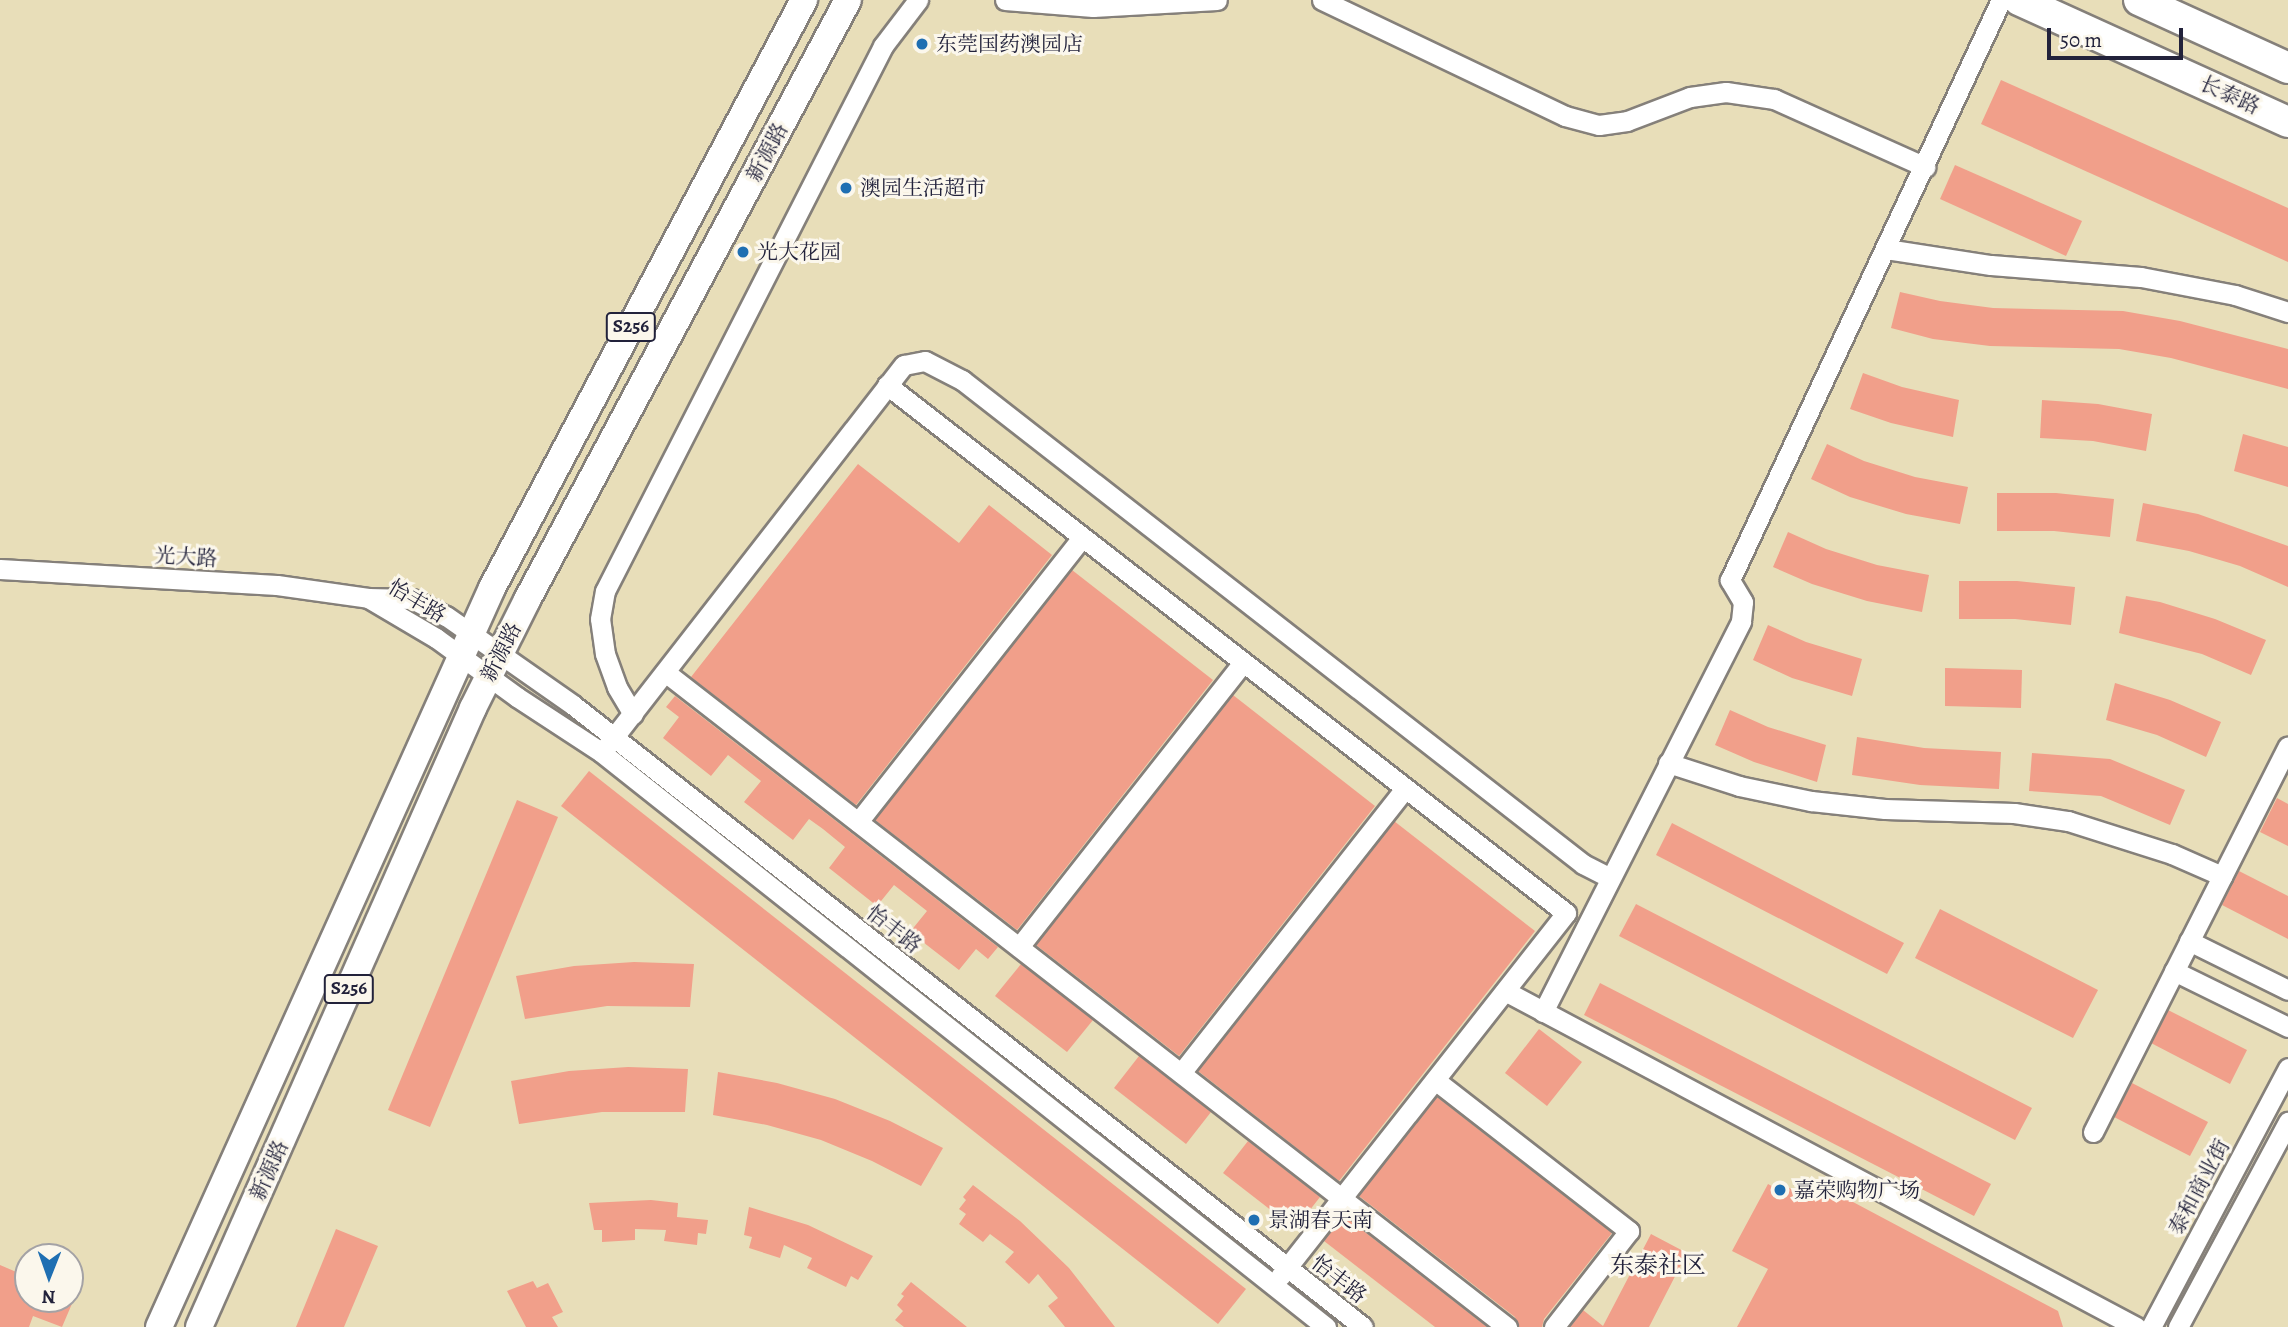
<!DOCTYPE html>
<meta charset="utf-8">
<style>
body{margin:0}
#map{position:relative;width:2288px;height:1327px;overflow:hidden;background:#e8deb9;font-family:Alegreya,"Noto Serif SC",serif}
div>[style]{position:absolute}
.building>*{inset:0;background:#f19f8a}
.roads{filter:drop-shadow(2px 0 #85807a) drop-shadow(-2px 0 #85807a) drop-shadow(0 2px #85807a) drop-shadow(0 -2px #85807a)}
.minor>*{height:19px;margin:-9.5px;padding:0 9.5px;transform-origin:9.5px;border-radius:9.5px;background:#fff}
.major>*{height:26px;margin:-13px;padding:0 13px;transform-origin:13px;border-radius:13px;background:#fff}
.highway>*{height:30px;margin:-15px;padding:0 15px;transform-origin:15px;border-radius:15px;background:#fff}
.dots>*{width:19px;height:19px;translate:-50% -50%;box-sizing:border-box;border:4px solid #fbf7ec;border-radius:50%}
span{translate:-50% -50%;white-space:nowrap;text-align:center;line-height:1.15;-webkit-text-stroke:6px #fbf7ec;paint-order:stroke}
.shield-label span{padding:2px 5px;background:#fbf7ec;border:2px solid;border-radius:5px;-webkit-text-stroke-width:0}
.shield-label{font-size:19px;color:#22223b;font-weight:700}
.poi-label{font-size:21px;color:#22223b}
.left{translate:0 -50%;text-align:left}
.street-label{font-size:21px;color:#22223b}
.quarter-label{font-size:24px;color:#22223b}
.north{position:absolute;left:14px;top:1243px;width:70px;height:70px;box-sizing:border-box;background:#fbf7ec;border:2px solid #a4a2a5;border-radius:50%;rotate:181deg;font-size:19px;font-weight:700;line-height:28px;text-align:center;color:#22223b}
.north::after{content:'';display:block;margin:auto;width:24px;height:32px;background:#1f6fb2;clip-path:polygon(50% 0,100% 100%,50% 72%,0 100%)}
.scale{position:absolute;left:2047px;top:28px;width:136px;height:32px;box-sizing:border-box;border:4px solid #22223b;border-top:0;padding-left:9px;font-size:21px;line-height:24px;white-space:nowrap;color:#22223b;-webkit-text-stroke:5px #fbf7ec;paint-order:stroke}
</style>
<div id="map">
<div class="building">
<i style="clip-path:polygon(2001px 80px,2288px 208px,2288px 262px,1981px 124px)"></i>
<i style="clip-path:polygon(1955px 165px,2082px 221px,2066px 256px,1940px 199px)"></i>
<i style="clip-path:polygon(1900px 292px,1940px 301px,1993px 308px,2123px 311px,2180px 321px,2288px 349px,2288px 389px,2171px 358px,2119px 349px,1990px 346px,1933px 339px,1891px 328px)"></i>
<i style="clip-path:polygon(1863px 373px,1902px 387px,1959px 400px,1953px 437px,1891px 423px,1850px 409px)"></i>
<i style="clip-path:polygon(2042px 400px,2098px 404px,2152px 414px,2146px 451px,2093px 441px,2040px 438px)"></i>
<i style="clip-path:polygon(2243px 434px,2288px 447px,2288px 487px,2234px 471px)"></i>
<i style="clip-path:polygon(1827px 444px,1864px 461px,1915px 477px,1968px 487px,1960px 524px,1906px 514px,1850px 497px,1811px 479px)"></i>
<i style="clip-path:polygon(858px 464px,959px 543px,989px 505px,1052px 555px,856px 805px,691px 677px)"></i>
<i style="clip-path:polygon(1997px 493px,2056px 493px,2114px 499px,2110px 537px,2054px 531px,1997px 531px)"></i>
<i style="clip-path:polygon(2143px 503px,2198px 514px,2288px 546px,2288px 587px,2240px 566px,2189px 551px,2136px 541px)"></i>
<i style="clip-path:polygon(1788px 532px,1826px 549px,1877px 565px,1929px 575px,1922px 612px,1867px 601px,1812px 584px,1773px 567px)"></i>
<i style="clip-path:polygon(1072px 570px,1213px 680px,1017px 930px,875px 820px)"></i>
<i style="clip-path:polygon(1959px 581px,2017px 581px,2075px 587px,2071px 625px,2015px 619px,1959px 619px)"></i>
<i style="clip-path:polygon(2126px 596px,2160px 602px,2215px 619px,2266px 640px,2251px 675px,2202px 654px,2119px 633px)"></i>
<i style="clip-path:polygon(1768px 625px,1806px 642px,1862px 659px,1852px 696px,1792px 678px,1753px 660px)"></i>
<i style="clip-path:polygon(1945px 668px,2022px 670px,2021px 708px,1945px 706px)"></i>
<i style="clip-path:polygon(2115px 683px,2170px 700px,2221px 722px,2206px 757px,2157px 735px,2106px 720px)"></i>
<i style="clip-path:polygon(1233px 695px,1375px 806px,1179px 1056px,1036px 945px)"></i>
<i style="clip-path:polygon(675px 696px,998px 947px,988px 959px,976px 949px,959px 970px,910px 932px,927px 911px,894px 885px,877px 906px,829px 868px,845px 847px,823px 829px,809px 819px,793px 840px,744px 802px,761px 781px,728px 755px,711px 776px,663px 738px,679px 717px,666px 707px)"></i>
<i style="clip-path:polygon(1730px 710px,1768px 727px,1826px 745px,1817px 782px,1754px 762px,1715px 745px)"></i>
<i style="clip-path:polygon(1857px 737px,1924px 748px,2001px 752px,1999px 789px,1920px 785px,1852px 775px)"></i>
<i style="clip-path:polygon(2032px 753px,2110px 759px,2185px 790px,2170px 825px,2101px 796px,2029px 791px)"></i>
<i style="clip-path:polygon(589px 771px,1246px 1289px,1218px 1324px,561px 806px)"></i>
<i style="clip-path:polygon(2277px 798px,2288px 804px,2288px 846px,2260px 832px)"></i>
<i style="clip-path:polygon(517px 800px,558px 817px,430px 1127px,388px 1110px)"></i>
<i style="clip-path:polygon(1394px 821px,1535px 931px,1339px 1181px,1198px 1071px)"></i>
<i style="clip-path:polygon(1672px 823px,1904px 943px,1887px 974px,1656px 855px)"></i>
<i style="clip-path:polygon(2239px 871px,2288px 896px,2288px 939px,2222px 905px)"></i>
<i style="clip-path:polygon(1636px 904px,2032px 1108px,2015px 1140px,1619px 936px)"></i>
<i style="clip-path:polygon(1940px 909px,2098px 990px,2073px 1038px,1915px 958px)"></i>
<i style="clip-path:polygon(634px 962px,694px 964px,690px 1007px,607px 1006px,525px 1019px,516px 976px,574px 966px)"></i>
<i style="clip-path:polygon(1021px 964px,1093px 1020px,1067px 1052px,995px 996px)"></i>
<i style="clip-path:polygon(1600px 983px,1991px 1184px,1974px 1216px,1584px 1015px)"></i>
<i style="clip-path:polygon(2168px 1010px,2247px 1050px,2230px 1084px,2151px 1043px)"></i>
<i style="clip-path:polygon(1539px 1029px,1582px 1062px,1547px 1106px,1505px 1073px)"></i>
<i style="clip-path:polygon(1139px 1056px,1211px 1112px,1186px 1144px,1114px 1088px)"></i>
<i style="clip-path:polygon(628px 1067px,688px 1069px,685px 1112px,602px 1112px,519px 1124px,511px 1081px,569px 1071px)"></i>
<i style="clip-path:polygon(718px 1072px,777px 1083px,835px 1099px,890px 1121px,943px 1148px,921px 1186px,872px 1161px,821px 1140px,767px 1125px,713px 1115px)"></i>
<i style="clip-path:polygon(2132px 1083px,2208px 1122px,2190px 1156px,2114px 1117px)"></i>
<i style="clip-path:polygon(1437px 1097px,1612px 1233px,1544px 1319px,1542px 1327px,1519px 1327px,1515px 1317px,1359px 1196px)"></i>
<i style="clip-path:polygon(1248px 1141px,1320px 1197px,1295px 1229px,1223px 1173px)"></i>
<i style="clip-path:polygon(1806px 1177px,2058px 1311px,2063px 1327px,1737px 1327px,1768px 1269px,1732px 1251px,1768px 1184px,1781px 1191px,1784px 1185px,1798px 1193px)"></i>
<i style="clip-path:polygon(973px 1185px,1020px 1221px,1069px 1268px,1115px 1327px,1065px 1327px,1048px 1306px,1058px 1298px,1038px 1274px,1029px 1284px,1005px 1262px,1014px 1252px,990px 1234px,983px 1242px,959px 1224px,966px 1214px,959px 1209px,966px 1200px,963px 1197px)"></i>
<i style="clip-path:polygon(651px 1200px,678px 1203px,677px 1217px,708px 1220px,706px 1234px,698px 1233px,697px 1245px,664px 1241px,666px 1230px,635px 1229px,635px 1240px,602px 1242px,602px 1230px,594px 1230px,589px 1203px)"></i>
<i style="clip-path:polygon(749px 1207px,808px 1225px,873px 1256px,858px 1280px,851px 1276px,846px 1287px,807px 1268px,812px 1258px,784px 1245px,780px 1258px,749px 1248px,752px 1237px,744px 1235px)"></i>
<i style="clip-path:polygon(1343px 1215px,1487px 1327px,1435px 1327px,1324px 1241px)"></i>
<i style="clip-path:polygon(336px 1229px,378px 1246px,344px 1327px,296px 1327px)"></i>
<i style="clip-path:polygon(1651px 1234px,1687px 1253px,1649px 1327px,1570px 1327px,1583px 1310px,1603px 1326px)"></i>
<i style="clip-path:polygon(0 1265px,28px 1277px,28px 1299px,74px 1299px,62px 1327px,33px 1316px,29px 1327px,0 1327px)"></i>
<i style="clip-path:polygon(533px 1281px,537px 1288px,548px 1283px,563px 1312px,552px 1317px,558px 1327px,526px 1327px,507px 1291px)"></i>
<i style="clip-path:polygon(911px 1282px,967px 1327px,904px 1327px,895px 1320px,903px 1311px,897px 1305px,904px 1296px,901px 1294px)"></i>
</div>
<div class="roads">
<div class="minor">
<i style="left:1005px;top:0;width:88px;rotate:4.5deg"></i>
<i style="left:1093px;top:7px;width:124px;rotate:-3.2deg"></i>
<i style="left:1322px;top:0;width:269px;rotate:25.5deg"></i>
<i style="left:1565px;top:116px;width:35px;rotate:15deg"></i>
<i style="left:1599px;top:125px;width:28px;rotate:-8deg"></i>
<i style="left:1627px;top:121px;width:67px;rotate:-20.9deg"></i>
<i style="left:1690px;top:97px;width:36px;rotate:-8deg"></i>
<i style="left:1726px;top:92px;width:49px;rotate:8.3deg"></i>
<i style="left:1774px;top:99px;width:166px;rotate:24.2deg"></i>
<i style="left:1886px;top:249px;width:106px;rotate:8.7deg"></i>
<i style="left:1991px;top:265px;width:150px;rotate:4.6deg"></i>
<i style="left:2141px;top:277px;width:96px;rotate:10.8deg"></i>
<i style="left:2235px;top:295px;width:56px;rotate:17.8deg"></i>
<i style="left:887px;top:385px;width:860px;rotate:37.87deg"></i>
<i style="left:1566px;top:913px;width:462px;rotate:128.2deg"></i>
<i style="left:0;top:569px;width:277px;rotate:3.3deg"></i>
<i style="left:277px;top:585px;width:92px;rotate:8.1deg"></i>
<i style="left:665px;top:672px;width:1067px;rotate:37.88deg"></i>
<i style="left:633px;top:714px;width:31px;rotate:-121deg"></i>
<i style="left:617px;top:687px;width:35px;rotate:-110deg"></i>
<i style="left:605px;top:654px;width:35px;rotate:-98deg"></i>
<i style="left:600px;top:619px;width:28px;rotate:-80deg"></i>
<i style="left:605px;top:591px;width:612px;rotate:-62.97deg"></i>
<i style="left:883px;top:46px;width:58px;rotate:-52.7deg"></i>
<i style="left:607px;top:746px;width:483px;rotate:-52.1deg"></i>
<i style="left:904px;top:365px;width:21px;rotate:-11deg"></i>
<i style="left:925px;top:361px;width:42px;rotate:27.2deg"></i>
<i style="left:962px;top:380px;width:787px;rotate:37.93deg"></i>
<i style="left:1583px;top:864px;width:29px;rotate:27deg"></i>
<i style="left:1668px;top:763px;width:75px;rotate:17.9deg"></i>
<i style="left:1739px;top:786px;width:74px;rotate:11.8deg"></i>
<i style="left:1811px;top:801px;width:74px;rotate:6.2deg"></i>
<i style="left:1885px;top:809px;width:129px;rotate:1.8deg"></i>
<i style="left:2014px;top:813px;width:55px;rotate:8.4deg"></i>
<i style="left:2068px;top:821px;width:109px;rotate:17.6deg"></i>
<i style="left:2172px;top:854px;width:55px;rotate:23.7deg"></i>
<i style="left:858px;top:822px;width:362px;rotate:-51.8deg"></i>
<i style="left:2189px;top:941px;width:110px;rotate:26.3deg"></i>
<i style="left:1019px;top:947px;width:362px;rotate:-51.8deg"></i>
<i style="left:2174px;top:971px;width:127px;rotate:26.2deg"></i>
<i style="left:1505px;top:991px;width:715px;rotate:28.03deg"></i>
<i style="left:1543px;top:1012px;width:438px;rotate:-63.1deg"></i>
<i style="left:1741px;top:621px;width:19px;rotate:-84deg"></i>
<i style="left:1743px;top:602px;width:26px;rotate:-121deg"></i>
<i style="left:1730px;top:580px;width:640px;rotate:-64.96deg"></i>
<i style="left:1181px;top:1073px;width:362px;rotate:-51.8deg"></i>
<i style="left:1435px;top:1080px;width:246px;rotate:37.9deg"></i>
<i style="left:1629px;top:1231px;width:122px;rotate:128deg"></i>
<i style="left:2093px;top:1132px;width:432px;rotate:-63.2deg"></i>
<i style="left:1326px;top:1327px;width:925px;rotate:-141.58deg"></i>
<i style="left:601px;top:752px;width:100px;rotate:-146.8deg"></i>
<i style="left:517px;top:697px;width:100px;rotate:-143.9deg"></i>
<i style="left:436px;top:638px;width:79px;rotate:-149.5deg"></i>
<i style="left:368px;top:598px;width:44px;rotate:1.3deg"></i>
<i style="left:412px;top:599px;width:38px;rotate:27deg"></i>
<i style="left:446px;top:616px;width:155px;rotate:35deg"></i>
<i style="left:573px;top:705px;width:1005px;rotate:38.21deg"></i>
<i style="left:2151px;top:1327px;width:293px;rotate:-62.1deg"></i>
<i style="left:2178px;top:1327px;width:233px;rotate:-61.8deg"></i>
</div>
<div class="major">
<i style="left:159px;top:1327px;width:811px;rotate:-65.74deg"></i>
<i style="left:492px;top:588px;width:666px;rotate:-62.05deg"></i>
<i style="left:199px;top:1327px;width:677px;rotate:-66.12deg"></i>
<i style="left:473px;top:708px;width:121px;rotate:-63.4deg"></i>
<i style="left:527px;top:600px;width:680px;rotate:-61.85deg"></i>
</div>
<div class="highway">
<i style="left:2019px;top:0;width:295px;rotate:24.4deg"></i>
<i style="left:2139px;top:0;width:164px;rotate:24.5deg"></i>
</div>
</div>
<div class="dots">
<i style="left:922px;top:44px;background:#1f6fb2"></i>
<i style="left:846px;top:188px;background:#1f6fb2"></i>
<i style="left:743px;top:252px;background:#1f6fb2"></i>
<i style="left:1780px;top:1190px;background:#1f6fb2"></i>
<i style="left:1254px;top:1220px;background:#1f6fb2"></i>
</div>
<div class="shield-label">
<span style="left:631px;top:327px">S256</span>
<span style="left:349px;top:989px">S256</span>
</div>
<div class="poi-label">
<span class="left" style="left:936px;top:44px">东莞国药澳园店</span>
<span class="left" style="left:860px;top:188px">澳园生活超市</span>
<span class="left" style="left:757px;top:252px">光大花园</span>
<span class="left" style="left:1794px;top:1190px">嘉荣购物广场</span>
<span class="left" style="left:1268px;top:1220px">景湖春天南</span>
</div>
<div class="street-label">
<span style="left:2230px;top:95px;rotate:24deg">长泰路</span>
<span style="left:767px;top:152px;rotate:-62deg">新源路</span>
<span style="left:186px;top:557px;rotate:3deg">光大路</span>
<span style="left:417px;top:601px;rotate:31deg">怡丰路</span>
<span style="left:501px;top:652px;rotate:-63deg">新源路</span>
<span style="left:894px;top:929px;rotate:38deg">怡丰路</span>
<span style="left:269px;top:1170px;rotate:-66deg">新源路</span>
<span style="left:2199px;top:1187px;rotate:-62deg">泰和商业街</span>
<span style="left:1339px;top:1279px;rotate:38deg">怡丰路</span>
</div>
<div class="quarter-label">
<span style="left:1658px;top:1266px">东泰社区</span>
</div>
<div class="north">N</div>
<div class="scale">50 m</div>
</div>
